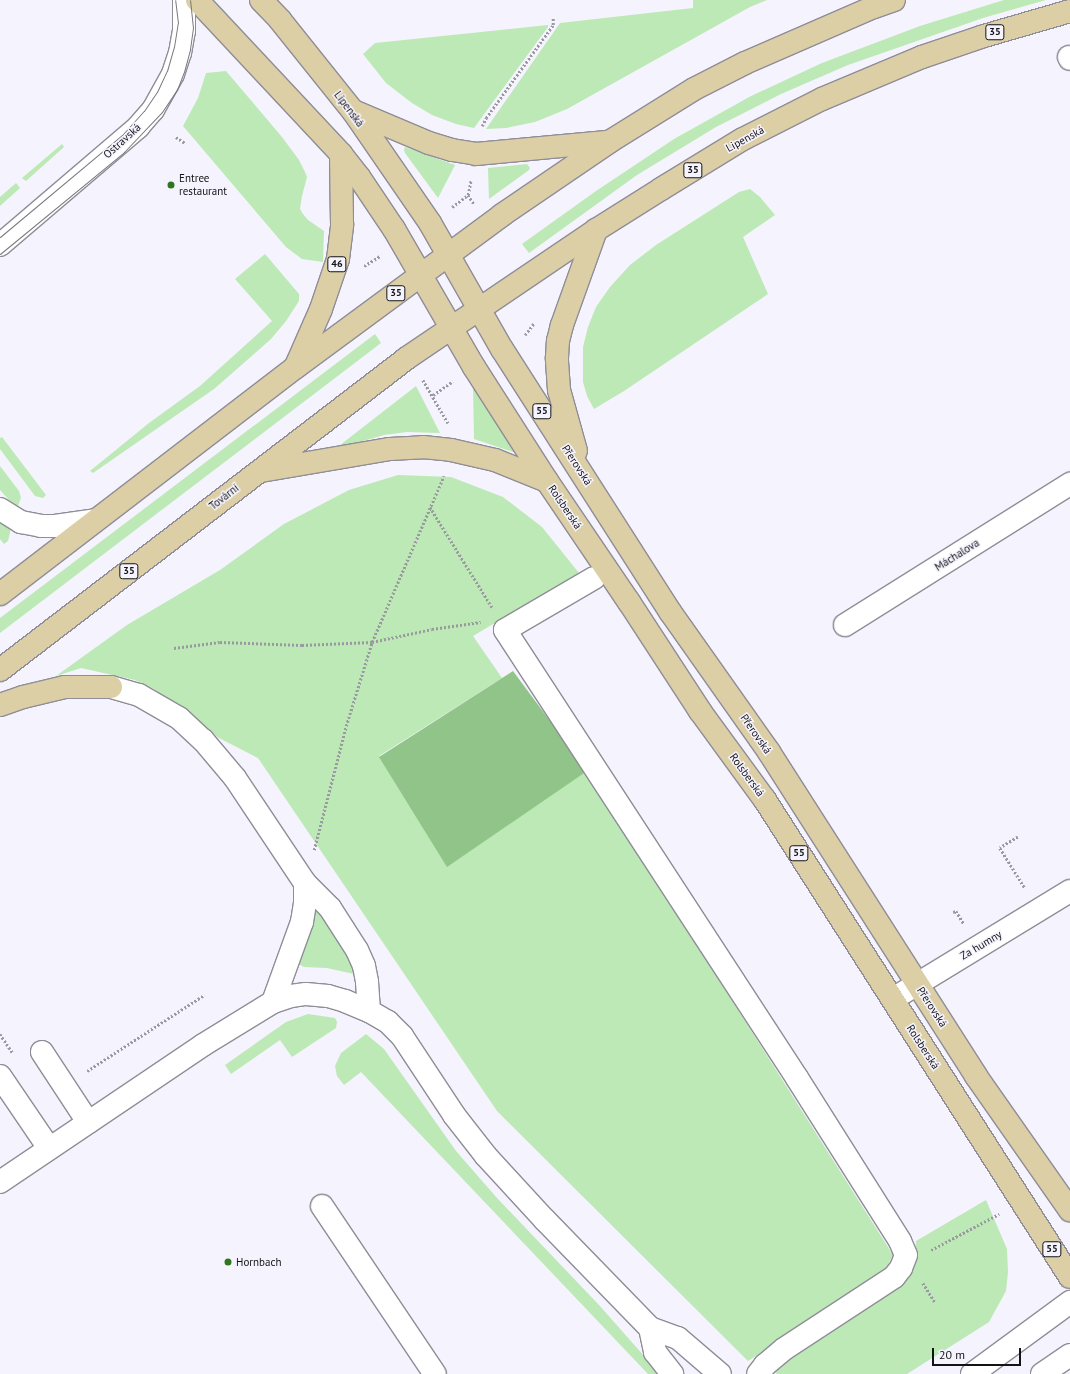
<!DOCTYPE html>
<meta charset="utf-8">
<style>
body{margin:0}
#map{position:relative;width:1070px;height:1374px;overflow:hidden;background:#f5f3fd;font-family:"PT Sans",sans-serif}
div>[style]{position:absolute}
.green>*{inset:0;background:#bce9b5}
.forest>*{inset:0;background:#91c488}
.path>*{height:2.5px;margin-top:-1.25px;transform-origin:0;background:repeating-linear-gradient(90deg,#9a99a0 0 2px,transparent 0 4px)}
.roads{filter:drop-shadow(1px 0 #8f8d97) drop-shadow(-1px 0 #8f8d97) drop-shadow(0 1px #8f8d97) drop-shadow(0 -1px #8f8d97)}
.minor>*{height:22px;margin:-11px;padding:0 11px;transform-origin:11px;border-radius:11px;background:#fff}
.major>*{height:22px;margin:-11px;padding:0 11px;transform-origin:11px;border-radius:11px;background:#dccfa6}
.tram>*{height:1px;margin:-0.5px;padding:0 0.5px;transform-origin:0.5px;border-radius:0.5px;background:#7a7980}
.dots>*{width:11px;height:11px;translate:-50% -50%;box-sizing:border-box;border:2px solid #f5f3fd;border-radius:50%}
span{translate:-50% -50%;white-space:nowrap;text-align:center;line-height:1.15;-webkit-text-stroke:3px #f5f3fd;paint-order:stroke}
.shield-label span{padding:1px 3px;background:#f5f3fd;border:1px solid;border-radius:3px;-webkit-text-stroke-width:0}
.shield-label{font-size:10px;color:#131316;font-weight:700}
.street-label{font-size:11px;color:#131316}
.poi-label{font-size:11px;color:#131316}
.left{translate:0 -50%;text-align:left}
.scale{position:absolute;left:932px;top:1348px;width:89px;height:18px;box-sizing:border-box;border:2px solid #131316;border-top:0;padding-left:5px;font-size:12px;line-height:14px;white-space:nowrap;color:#131316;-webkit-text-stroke:3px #f5f3fd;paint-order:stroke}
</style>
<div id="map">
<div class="green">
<i style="clip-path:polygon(693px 0,767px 0,750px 7px,567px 109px,535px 122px,506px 128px,486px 129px,560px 23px,693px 8px)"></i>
<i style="clip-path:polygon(1004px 0,1046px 0,983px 18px,848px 65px,781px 94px,716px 127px,637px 175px,529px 253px,522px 244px,596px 191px,674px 139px,751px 96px,822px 63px,920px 26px)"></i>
<i style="clip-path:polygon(548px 25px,548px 27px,474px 128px,456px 124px,432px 115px,412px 103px,386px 83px,363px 54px,375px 43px)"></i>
<i style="clip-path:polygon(226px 71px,282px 137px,299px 160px,305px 172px,307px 177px,302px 196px,300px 209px,303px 214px,308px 220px,324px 231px,323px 262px,302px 259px,286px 247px,183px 126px,198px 98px,206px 73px)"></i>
<i style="clip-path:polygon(62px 144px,64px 147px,26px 181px,22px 178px)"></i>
<i style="clip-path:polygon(405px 147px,455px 165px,438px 198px,405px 153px,404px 150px)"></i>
<i style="clip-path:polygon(527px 164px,530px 168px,529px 170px,489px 199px,488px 168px)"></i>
<i style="clip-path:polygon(16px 183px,20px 188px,0 206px,0 197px)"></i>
<i style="clip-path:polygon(750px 189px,760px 197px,775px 215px,743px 237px,768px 294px,624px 391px,594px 409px,587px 396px,583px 382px,583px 347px,588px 327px,596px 307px,610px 287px,630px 265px,656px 245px,739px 192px)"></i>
<i style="clip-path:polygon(265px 254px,299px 294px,299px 301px,286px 321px,271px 339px,214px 389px,93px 473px,90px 471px,149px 423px,200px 386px,272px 321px,235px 279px)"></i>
<i style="clip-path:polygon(375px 334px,381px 343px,0 633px,0 618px)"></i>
<i style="clip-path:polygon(473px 385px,516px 453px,474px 439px)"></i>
<i style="clip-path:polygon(416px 386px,440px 433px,407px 432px,384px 435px,335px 449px)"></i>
<i style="clip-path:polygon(2px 437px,46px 495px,43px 498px,35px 496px,0 449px,0 438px)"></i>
<i style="clip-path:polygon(0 466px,19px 491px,21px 498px,18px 506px,9px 500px,0 490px)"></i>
<i style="clip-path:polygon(398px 475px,451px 477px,503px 497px,542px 527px,579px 573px,473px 636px,502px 678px,379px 756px,587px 771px,893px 1255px,884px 1273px,748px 1361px,497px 1111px,258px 758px,219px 738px,154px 689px,135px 680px,81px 668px,56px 676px,127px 625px,220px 570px,284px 524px,349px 490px)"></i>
<i style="clip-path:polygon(0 522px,11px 528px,8px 541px,4px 544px,0 539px)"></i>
<i style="clip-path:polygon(317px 911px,324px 913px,354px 962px,354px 974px,327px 968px,304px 967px,297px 963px,298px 956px,309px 936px,312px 916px)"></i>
<i style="clip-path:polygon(308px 1014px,335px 1018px,337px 1022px,336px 1028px,292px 1057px,280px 1040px,231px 1074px,225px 1065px,286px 1022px)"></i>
<i style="clip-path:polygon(366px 1034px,384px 1049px,456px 1151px,497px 1198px,599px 1305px,660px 1374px,648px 1374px,361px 1072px,344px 1085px,337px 1076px,335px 1066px,341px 1053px)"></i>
<i style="clip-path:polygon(986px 1200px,1007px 1249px,1008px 1272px,1006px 1291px,989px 1322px,907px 1374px,777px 1374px,765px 1365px,915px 1258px,916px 1241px)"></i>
</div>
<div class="forest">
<i style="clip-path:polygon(513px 671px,587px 771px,447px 867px,379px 757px)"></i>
</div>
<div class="path">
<i style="left:482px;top:126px;width:9px;rotate:-63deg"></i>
<i style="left:486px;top:118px;width:115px;rotate:-54.2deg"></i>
<i style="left:553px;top:25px;width:7px;rotate:-90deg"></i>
<i style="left:176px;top:137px;width:11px;rotate:34deg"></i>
<i style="left:468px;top:195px;width:11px;rotate:56deg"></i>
<i style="left:452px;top:207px;width:20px;rotate:-37deg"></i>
<i style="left:468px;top:195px;width:15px;rotate:-79deg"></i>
<i style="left:364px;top:266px;width:19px;rotate:-32deg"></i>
<i style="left:525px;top:335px;width:15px;rotate:-53deg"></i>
<i style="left:423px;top:380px;width:50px;rotate:59.8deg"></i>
<i style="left:433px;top:395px;width:24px;rotate:-35deg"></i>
<i style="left:430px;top:507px;width:118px;rotate:58.2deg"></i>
<i style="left:174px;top:648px;width:46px;rotate:-7.4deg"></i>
<i style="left:220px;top:642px;width:82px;rotate:2.1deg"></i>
<i style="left:302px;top:645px;width:70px;rotate:-2.5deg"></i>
<i style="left:372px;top:642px;width:61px;rotate:-12.2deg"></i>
<i style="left:432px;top:629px;width:49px;rotate:-8.1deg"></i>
<i style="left:1018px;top:837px;width:21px;rotate:149deg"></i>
<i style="left:1000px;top:848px;width:47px;rotate:58deg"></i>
<i style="left:314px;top:850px;width:128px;rotate:-75.5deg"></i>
<i style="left:346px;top:726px;width:88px;rotate:-72.8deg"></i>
<i style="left:372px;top:642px;width:181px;rotate:-66.6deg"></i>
<i style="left:953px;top:912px;width:3px;rotate:-18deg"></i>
<i style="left:956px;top:911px;width:15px;rotate:58deg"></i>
<i style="left:0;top:1034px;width:23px;rotate:56deg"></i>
<i style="left:87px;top:1071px;width:140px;rotate:-33deg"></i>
<i style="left:931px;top:1250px;width:77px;rotate:-27.9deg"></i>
<i style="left:923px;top:1283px;width:22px;rotate:58deg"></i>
</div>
<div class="roads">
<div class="minor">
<i style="left:1069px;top:57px;width:2px;rotate:63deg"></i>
<i style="left:0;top:245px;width:182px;rotate:-40.5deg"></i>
<i style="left:138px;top:127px;width:23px;rotate:-49deg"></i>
<i style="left:153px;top:110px;width:41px;rotate:-60.9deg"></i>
<i style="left:173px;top:74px;width:22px;rotate:-72deg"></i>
<i style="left:180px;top:53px;width:22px;rotate:-80deg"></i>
<i style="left:184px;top:31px;width:31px;rotate:-90deg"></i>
<i style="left:0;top:509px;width:25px;rotate:32deg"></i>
<i style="left:21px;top:522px;width:20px;rotate:11deg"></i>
<i style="left:41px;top:526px;width:14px"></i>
<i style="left:55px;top:526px;width:41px;rotate:-8.3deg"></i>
<i style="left:594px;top:578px;width:103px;rotate:149.7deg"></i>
<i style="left:505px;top:630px;width:535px;rotate:56.9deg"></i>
<i style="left:797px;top:1078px;width:193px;rotate:57.7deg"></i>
<i style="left:900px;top:1241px;width:15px;rotate:67deg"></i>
<i style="left:906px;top:1255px;width:14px;rotate:111deg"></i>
<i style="left:901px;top:1268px;width:11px;rotate:128deg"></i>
<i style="left:894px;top:1277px;width:131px;rotate:146.8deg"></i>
<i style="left:784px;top:1349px;width:25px;rotate:140deg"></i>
<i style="left:765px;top:1365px;width:11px;rotate:128deg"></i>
<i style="left:845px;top:625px;width:266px;rotate:-32.1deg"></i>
<i style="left:111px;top:687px;width:29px;rotate:16deg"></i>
<i style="left:139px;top:695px;width:46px;rotate:29.9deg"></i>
<i style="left:179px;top:718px;width:33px;rotate:43deg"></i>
<i style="left:203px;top:740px;width:50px;rotate:49.9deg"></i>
<i style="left:235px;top:778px;width:126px;rotate:56.3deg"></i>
<i style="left:305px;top:883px;width:35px;rotate:45deg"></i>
<i style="left:330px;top:908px;width:50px;rotate:57.3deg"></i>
<i style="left:357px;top:950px;width:17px;rotate:66deg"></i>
<i style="left:364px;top:966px;width:16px;rotate:79deg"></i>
<i style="left:367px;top:982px;width:29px;rotate:86deg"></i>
<i style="left:893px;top:999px;width:207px;rotate:-31.4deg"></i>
<i style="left:273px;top:1002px;width:85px;rotate:-70.1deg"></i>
<i style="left:302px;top:922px;width:19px;rotate:-81deg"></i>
<i style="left:305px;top:903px;width:20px;rotate:-90deg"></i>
<i style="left:42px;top:1052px;width:84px;rotate:56.7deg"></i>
<i style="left:0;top:1076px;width:87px;rotate:55.8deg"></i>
<i style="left:0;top:1182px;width:245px;rotate:-34deg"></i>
<i style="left:203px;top:1045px;width:82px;rotate:-31.6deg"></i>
<i style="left:273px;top:1002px;width:19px;rotate:-18deg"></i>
<i style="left:291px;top:996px;width:15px;rotate:-8deg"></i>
<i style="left:306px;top:994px;width:22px;rotate:5deg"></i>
<i style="left:328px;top:996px;width:18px;rotate:16deg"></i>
<i style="left:345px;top:1001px;width:26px;rotate:23deg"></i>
<i style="left:369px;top:1011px;width:22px;rotate:30deg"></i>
<i style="left:388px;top:1022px;width:20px;rotate:45deg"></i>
<i style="left:402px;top:1036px;width:95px;rotate:56.6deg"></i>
<i style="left:454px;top:1115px;width:52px;rotate:52deg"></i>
<i style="left:486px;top:1156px;width:86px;rotate:47.4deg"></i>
<i style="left:544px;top:1219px;width:152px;rotate:45.8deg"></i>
<i style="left:650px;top:1328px;width:30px;rotate:20deg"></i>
<i style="left:678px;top:1338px;width:55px;rotate:40.6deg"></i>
<i style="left:322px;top:1206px;width:202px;rotate:56.1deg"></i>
<i style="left:650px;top:1328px;width:25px;rotate:78deg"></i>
<i style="left:655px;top:1352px;width:28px;rotate:52deg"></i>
<i style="left:972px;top:1374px;width:122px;rotate:-36.3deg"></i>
<i style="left:1042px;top:1374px;width:34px;rotate:-34deg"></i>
</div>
<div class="major">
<i style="left:197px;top:0;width:211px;rotate:46.9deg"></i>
<i style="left:341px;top:154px;width:29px;rotate:52deg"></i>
<i style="left:359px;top:177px;width:63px;rotate:56.1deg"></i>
<i style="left:394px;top:229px;width:160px;rotate:59.9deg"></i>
<i style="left:474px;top:367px;width:135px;rotate:57.4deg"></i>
<i style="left:547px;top:481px;width:146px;rotate:55.9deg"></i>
<i style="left:629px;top:602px;width:130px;rotate:56.9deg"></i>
<i style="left:700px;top:711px;width:110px;rotate:53.9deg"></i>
<i style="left:765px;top:800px;width:566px;rotate:57.4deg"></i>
<i style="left:261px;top:0;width:28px;rotate:46deg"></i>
<i style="left:280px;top:20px;width:117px;rotate:51.3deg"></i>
<i style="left:353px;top:111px;width:136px;rotate:55.5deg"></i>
<i style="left:430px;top:223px;width:145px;rotate:60.3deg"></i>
<i style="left:502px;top:349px;width:313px;rotate:57.4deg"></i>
<i style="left:671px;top:613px;width:170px;rotate:54.8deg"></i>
<i style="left:769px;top:752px;width:384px;rotate:57.4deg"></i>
<i style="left:976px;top:1076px;width:164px;rotate:55deg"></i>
<i style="left:353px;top:111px;width:82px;rotate:22.8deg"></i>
<i style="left:429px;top:143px;width:24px;rotate:17deg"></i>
<i style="left:452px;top:150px;width:24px;rotate:9deg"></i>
<i style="left:476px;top:154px;width:131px;rotate:-5.3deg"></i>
<i style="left:296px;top:366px;width:62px;rotate:-66.3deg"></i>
<i style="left:321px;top:309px;width:53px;rotate:-71.2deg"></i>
<i style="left:338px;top:259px;width:35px;rotate:-83deg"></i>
<i style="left:342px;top:224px;width:70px;rotate:-90.8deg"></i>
<i style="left:576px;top:451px;width:63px;rotate:-105.6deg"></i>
<i style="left:559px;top:390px;width:32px;rotate:-94deg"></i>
<i style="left:557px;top:358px;width:17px;rotate:-87deg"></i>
<i style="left:558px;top:341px;width:16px;rotate:-76deg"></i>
<i style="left:562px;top:325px;width:101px;rotate:-70.3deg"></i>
<i style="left:261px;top:471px;width:131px;rotate:-9.7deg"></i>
<i style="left:390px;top:449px;width:33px;rotate:-3deg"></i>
<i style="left:423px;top:447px;width:28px;rotate:6deg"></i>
<i style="left:451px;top:450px;width:45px;rotate:12.8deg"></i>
<i style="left:495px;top:460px;width:56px;rotate:22deg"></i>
<i style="left:0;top:594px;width:373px;rotate:-37.5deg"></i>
<i style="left:296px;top:367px;width:256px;rotate:-36.4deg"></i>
<i style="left:502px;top:215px;width:130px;rotate:-34.3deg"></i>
<i style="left:609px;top:142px;width:100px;rotate:-31.9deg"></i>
<i style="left:694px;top:89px;width:57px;rotate:-27deg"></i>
<i style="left:745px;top:63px;width:141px;rotate:-23.5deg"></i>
<i style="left:874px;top:7px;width:21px;rotate:-19deg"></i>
<i style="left:0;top:670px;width:513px;rotate:-37.47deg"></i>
<i style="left:407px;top:358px;width:228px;rotate:-34.1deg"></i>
<i style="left:596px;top:230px;width:77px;rotate:-32.2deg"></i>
<i style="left:661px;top:189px;width:96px;rotate:-31.4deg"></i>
<i style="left:743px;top:139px;width:89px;rotate:-26.9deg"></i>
<i style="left:822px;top:99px;width:108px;rotate:-22.8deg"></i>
<i style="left:922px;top:57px;width:65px;rotate:-18.7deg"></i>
<i style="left:984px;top:36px;width:90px;rotate:-16.2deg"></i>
<i style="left:0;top:705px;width:24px;rotate:-19deg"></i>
<i style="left:23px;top:697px;width:43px;rotate:-13.4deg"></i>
<i style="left:65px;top:687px;width:46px"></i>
</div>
</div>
<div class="tram">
<i style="left:0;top:237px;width:160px;rotate:-39.9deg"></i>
<i style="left:123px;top:134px;width:31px;rotate:-48deg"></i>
<i style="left:144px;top:111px;width:23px;rotate:-56deg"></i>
<i style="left:157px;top:92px;width:23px;rotate:-65deg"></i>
<i style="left:167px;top:71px;width:25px;rotate:-74deg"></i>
<i style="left:174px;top:47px;width:24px;rotate:-81deg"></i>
<i style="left:178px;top:23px;width:23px;rotate:-97deg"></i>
<i style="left:0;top:254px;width:161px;rotate:-39.4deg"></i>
<i style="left:124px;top:152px;width:55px;rotate:-46.5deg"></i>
<i style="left:162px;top:112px;width:27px;rotate:-56deg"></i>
<i style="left:177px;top:90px;width:19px;rotate:-69deg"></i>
<i style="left:184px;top:72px;width:24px;rotate:-75deg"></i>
<i style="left:190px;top:49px;width:21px;rotate:-82deg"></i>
<i style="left:193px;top:28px;width:28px;rotate:-96deg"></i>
</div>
<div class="dots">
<i style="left:171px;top:185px;background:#2e771c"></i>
<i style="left:228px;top:1262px;background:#2e771c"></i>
</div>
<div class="shield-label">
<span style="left:995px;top:32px">35</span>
<span style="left:693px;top:170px">35</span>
<span style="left:337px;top:264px">46</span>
<span style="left:396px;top:293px">35</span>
<span style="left:542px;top:411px">55</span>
<span style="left:129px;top:571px">35</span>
<span style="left:799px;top:853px">55</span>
<span style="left:1052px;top:1249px">55</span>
</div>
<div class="street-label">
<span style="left:349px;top:109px;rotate:53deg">Lipenská</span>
<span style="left:745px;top:139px;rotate:-29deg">Lipenská</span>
<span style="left:122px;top:141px;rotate:-42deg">Ostravská</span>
<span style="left:577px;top:465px;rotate:57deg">Přerovská</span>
<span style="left:224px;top:497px;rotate:-38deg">Tovární</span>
<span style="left:565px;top:507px;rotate:56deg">Rolsberská</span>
<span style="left:957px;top:555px;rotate:-32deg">Máchalova</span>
<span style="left:756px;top:734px;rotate:55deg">Přerovská</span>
<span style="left:747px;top:775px;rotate:54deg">Rolsberská</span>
<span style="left:981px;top:945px;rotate:-31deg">Za humny</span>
<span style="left:932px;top:1007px;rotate:57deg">Přerovská</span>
<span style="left:923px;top:1047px;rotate:57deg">Rolsberská</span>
</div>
<div class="poi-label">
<span class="left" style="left:179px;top:185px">Entree<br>restaurant</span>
<span class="left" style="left:236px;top:1262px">Hornbach</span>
</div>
<div class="scale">20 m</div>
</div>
